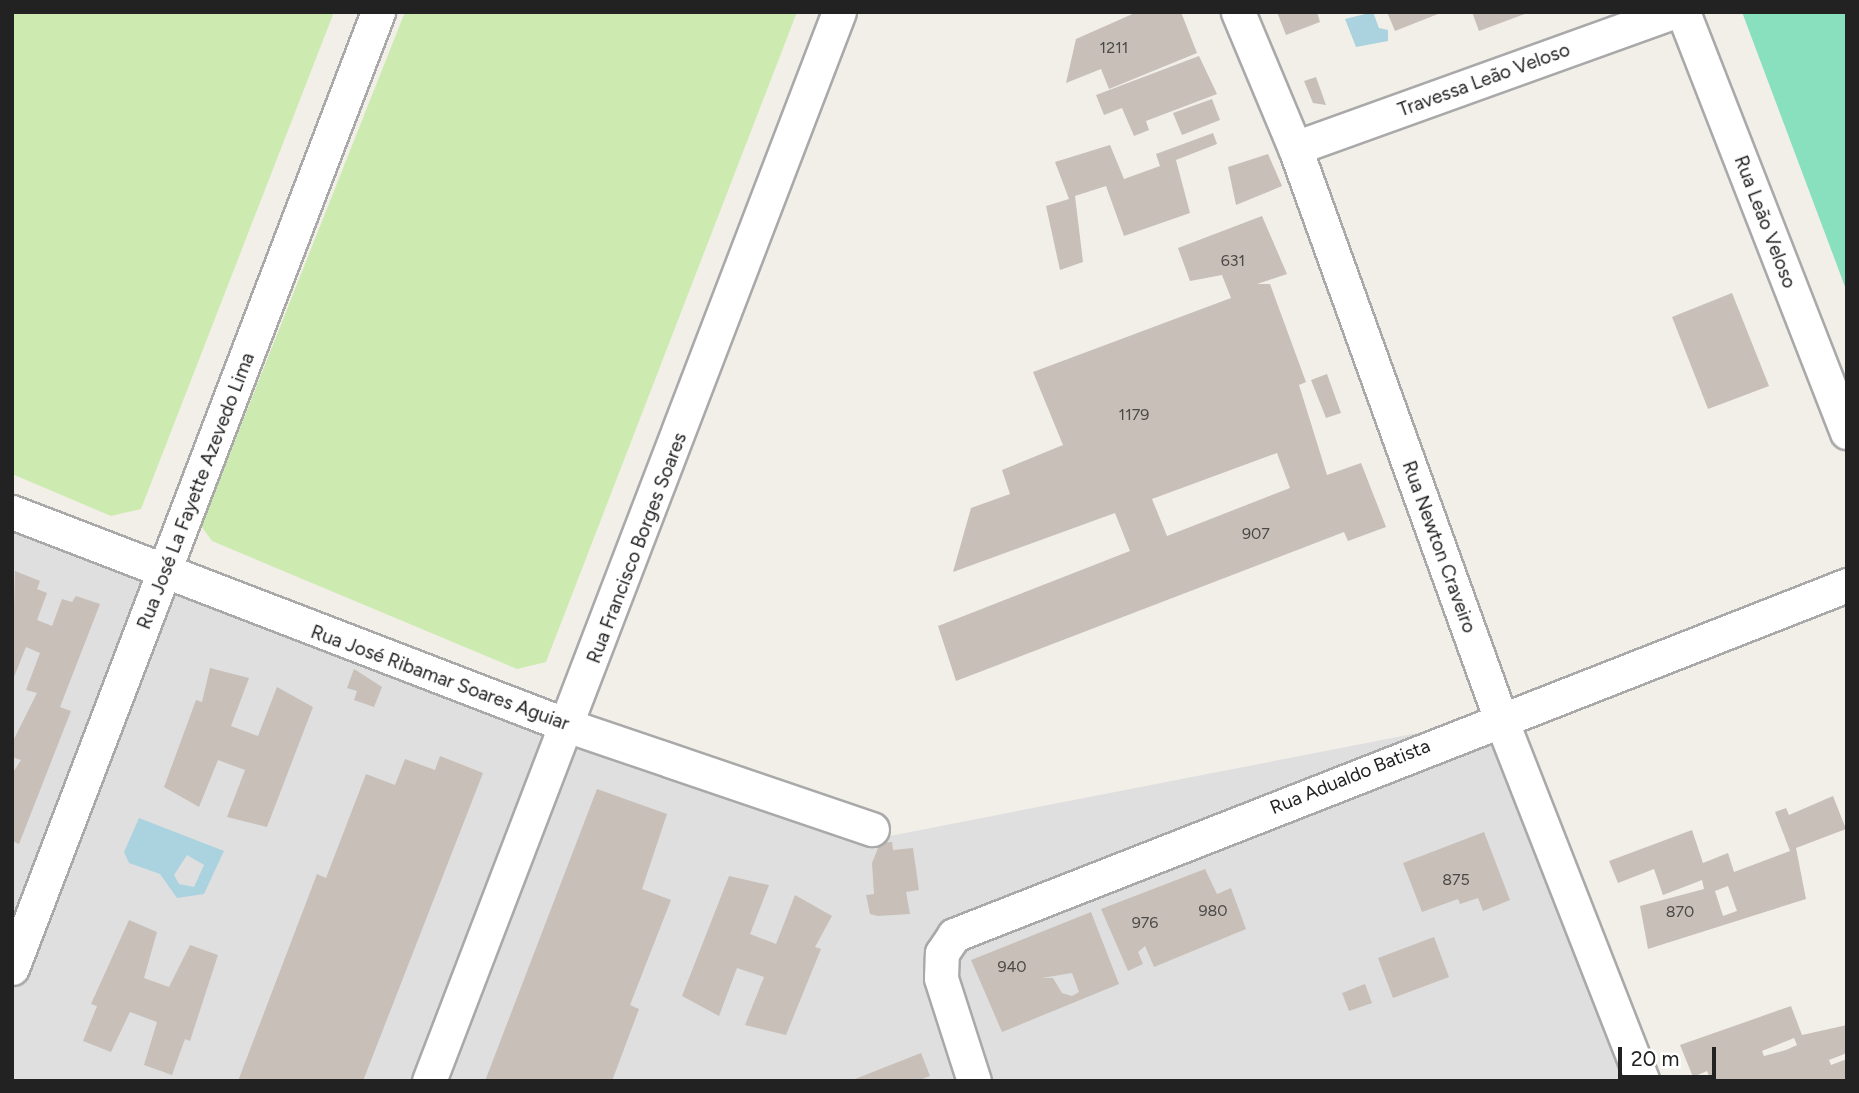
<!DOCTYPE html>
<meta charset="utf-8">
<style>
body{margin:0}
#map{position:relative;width:1859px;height:1093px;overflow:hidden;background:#f2efe9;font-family:Figtree,sans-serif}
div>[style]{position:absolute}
.residential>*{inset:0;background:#e0dfdf}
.grass>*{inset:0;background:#cdebb0}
.pitch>*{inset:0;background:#88e0be}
.water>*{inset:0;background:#aad3df}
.building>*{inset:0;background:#c7bfb8}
.roads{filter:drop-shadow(2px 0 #a9a9a9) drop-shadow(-2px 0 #a9a9a9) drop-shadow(0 2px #a9a9a9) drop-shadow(0 -2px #a9a9a9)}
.minor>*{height:33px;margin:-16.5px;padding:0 16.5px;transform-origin:16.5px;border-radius:16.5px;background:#fff}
span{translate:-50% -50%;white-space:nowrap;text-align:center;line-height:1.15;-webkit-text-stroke:5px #fff;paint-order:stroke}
.number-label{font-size:16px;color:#4b4948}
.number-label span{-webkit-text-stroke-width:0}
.street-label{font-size:19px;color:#222}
.frame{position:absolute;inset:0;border:14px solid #222;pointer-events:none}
.scale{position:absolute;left:1618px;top:1047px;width:98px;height:32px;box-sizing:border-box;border:4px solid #222;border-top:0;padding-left:9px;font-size:21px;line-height:24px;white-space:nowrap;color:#222;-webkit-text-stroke:5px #fff;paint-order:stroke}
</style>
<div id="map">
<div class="residential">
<i style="clip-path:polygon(12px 525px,869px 840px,1500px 717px,1626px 1081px,12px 1081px)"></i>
</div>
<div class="grass">
<i style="clip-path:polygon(12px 12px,334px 12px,141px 509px,111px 516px,12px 474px)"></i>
<i style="clip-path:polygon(405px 12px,797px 12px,546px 662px,517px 669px,212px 541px,201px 526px)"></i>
</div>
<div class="pitch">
<i style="clip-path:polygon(1742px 12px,1847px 12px,1847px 292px)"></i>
</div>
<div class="water">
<i style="clip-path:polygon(1373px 12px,1379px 28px,1388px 30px,1388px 41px,1356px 47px,1345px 19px)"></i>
<i style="clip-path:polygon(evenodd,139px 818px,224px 851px,204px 894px,177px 898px,160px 874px,129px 863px,124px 852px,139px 818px,187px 855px,204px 865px,194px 887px,179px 884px,174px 875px,187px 855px)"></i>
</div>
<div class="building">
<i style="clip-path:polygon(1137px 12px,1181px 12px,1197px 53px,1109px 89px,1101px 69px,1066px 83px,1076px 39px)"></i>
<i style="clip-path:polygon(1277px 12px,1317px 12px,1320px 22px,1286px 35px)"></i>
<i style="clip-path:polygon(1387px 12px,1443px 12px,1395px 31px)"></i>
<i style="clip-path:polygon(1472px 12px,1527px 12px,1527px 13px,1479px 31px)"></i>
<i style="clip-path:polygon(1199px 56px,1217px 94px,1146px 121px,1149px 130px,1134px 136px,1122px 108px,1104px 115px,1096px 95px)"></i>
<i style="clip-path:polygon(1316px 77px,1326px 105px,1313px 103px,1304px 81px)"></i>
<i style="clip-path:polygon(1212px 99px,1220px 120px,1182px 135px,1173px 113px)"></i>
<i style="clip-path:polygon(1213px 133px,1217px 144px,1176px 160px,1190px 213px,1124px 236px,1106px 186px,1075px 196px,1083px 262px,1060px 270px,1046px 206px,1069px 199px,1055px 162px,1110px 145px,1124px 179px,1160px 166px,1156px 154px)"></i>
<i style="clip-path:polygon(1268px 154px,1282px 186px,1236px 205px,1228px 167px)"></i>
<i style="clip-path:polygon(evenodd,1262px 216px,1287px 274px,1257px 284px,1270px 284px,1306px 382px,1299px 385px,1327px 475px,1361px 463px,1386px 527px,1348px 541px,1344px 532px,956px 681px,938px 626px,1130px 551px,1115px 513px,953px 572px,971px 508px,1010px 494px,1002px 470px,1063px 445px,1033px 372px,1231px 298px,1222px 275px,1190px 281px,1178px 248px,1262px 216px,1277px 453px,1290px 488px,1167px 536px,1152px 499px,1277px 453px)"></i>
<i style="clip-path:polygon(1732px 293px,1769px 386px,1708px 409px,1672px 317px)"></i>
<i style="clip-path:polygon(1327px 374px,1341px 413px,1326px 418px,1311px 380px)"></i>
<i style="clip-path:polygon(15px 571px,40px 581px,37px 589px,47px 593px,37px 620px,52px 626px,62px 599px,72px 602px,76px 596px,100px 604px,60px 707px,71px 711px,19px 844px,12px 841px,12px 774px,21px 760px,12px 757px,12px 743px,37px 693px,26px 690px,40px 653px,26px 647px,12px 682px)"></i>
<i style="clip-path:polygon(210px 668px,249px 678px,231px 726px,258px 736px,277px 687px,313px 707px,267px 827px,227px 817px,245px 770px,218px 760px,199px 807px,164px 787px,196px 700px,202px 702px)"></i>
<i style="clip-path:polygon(354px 669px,382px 687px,374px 707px,354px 700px,357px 691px,347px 688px)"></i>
<i style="clip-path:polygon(440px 756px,483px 773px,363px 1081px,238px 1081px,317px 874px,326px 878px,366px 774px,395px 785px,405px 759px,435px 770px)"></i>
<i style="clip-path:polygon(597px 789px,667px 814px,642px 889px,671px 900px,630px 1005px,639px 1009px,612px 1081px,485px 1081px)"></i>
<i style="clip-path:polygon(evenodd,1833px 796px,1846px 829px,1796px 848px,1806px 899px,1648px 949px,1640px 906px,1704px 889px,1702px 880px,1663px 895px,1654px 869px,1618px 883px,1609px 861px,1692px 830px,1703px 863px,1728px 853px,1734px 872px,1790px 851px,1775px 812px,1786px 808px,1789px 815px,1833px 796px,1728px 886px,1737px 911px,1723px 916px,1715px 891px,1728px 886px)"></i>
<i style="clip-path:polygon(1484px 832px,1510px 900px,1483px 911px,1478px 898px,1460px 904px,1458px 899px,1422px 912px,1403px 863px)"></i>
<i style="clip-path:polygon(892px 842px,893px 850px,913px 848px,919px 890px,906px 892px,910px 914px,878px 916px,870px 914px,866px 895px,874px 894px,872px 863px,880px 843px)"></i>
<i style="clip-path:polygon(1205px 869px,1217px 894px,1231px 888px,1246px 929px,1154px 967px,1145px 946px,1138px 952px,1143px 964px,1128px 971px,1101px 909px)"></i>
<i style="clip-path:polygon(729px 876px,769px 885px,750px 934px,776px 944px,795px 895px,832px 916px,815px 947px,821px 949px,786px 1035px,745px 1025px,764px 977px,737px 968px,719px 1016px,682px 996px)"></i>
<i style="clip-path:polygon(evenodd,1091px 912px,1119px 984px,1002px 1032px,971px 960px,1091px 912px,1072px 973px,1079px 992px,1072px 996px,1062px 993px,1053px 978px,1042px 978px,1072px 973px)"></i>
<i style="clip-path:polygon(129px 920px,157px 932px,144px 978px,169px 987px,190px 945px,218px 955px,190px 1041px,185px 1039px,172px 1075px,144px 1065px,157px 1022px,130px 1012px,111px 1052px,83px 1041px,97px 1006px,91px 1004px)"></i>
<i style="clip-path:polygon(1434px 937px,1449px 977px,1393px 998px,1378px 958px)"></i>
<i style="clip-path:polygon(1365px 984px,1372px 1003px,1349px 1011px,1342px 993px)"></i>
<i style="clip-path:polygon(evenodd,1791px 1006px,1802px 1035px,1847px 1025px,1847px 1053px,1829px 1060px,1831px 1065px,1847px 1059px,1847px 1081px,1711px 1081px,1707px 1071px,1693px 1077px,1680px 1045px,1791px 1006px,1794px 1038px,1797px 1045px,1786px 1050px,1764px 1056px,1762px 1051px,1794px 1038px)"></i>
<i style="clip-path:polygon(921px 1053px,930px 1076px,917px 1081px,850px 1081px)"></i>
</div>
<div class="roads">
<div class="minor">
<i style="left:1238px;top:12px;width:147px;rotate:67.3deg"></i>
<i style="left:1295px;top:148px;width:605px;rotate:70.19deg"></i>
<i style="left:1500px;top:717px;width:391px;rotate:68.6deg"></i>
<i style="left:1683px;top:12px;width:451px;rotate:68.7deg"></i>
<i style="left:1295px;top:148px;width:402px;rotate:-19.8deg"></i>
<i style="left:12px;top:512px;width:597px;rotate:21.02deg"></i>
<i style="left:569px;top:726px;width:320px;rotate:18.8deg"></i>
<i style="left:12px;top:968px;width:1024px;rotate:-69.05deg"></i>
<i style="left:429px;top:1081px;width:1145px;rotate:-69.02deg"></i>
<i style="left:974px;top:1081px;width:108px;rotate:-107.8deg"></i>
<i style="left:941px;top:978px;width:25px;rotate:-88deg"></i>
<i style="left:942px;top:953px;width:22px;rotate:-56deg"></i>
<i style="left:954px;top:935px;width:959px;rotate:-21.4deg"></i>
</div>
</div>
<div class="number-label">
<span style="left:1114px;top:48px">1211</span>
<span style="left:1233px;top:261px">631</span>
<span style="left:1134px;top:415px">1179</span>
<span style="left:1256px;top:534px">907</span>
<span style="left:1456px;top:880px">875</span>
<span style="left:1213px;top:911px">980</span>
<span style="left:1680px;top:912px">870</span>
<span style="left:1145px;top:923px">976</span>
<span style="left:1012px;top:967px">940</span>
</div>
<div class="street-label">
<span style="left:1484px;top:80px;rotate:-20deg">Travessa Leão Veloso</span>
<span style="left:1765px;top:222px;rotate:69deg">Rua Leão Veloso</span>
<span style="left:196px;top:491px;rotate:-69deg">Rua José La Fayette Azevedo Lima</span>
<span style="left:1439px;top:547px;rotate:70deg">Rua Newton Craveiro</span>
<span style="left:637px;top:548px;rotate:-69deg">Rua Francisco Borges Soares</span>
<span style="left:440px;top:678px;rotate:20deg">Rua José Ribamar Soares Aguiar</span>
<span style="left:1350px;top:777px;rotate:-22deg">Rua Adualdo Batista</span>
</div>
<div class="frame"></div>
<div class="scale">20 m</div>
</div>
